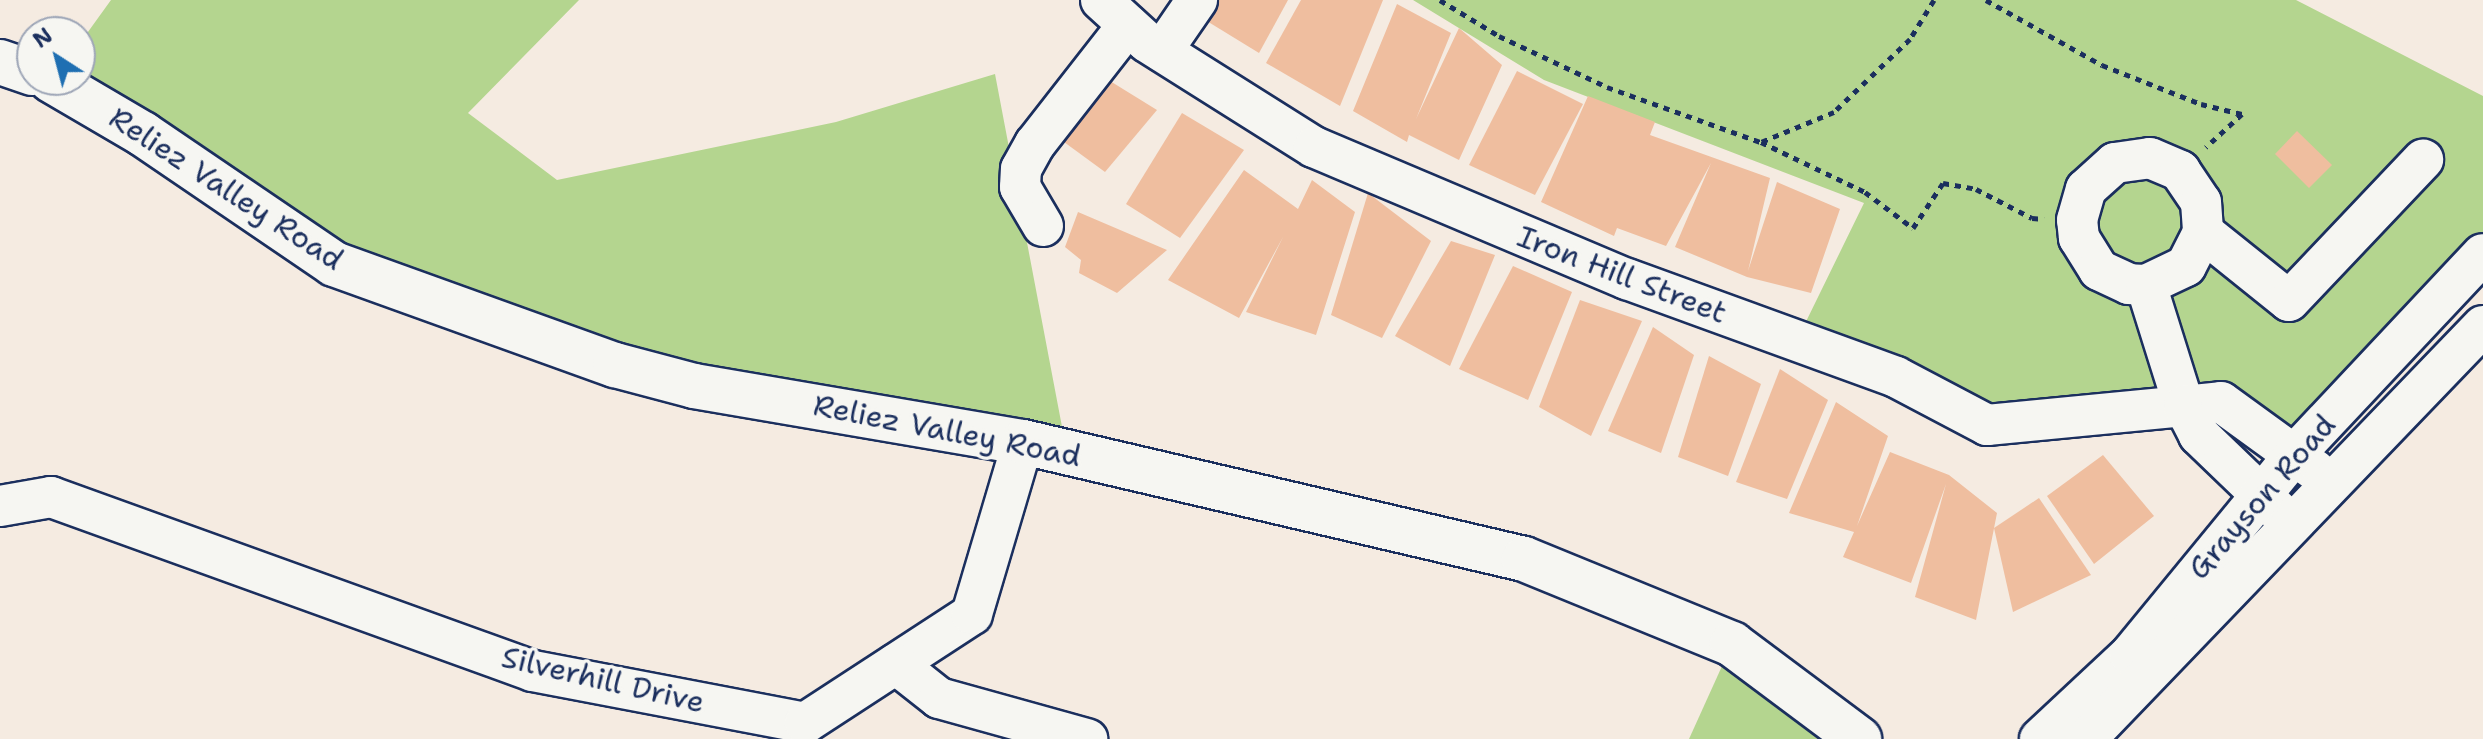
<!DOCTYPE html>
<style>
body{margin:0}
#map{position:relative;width:2483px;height:739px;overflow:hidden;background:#f5ebe1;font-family:"Shantell Sans",sans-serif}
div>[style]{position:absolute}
.green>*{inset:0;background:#b4d58f}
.building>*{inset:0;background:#efbe9f}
.path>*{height:5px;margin-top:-2.5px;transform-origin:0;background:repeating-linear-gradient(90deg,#1b2f5e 0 6px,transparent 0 12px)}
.roads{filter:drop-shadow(2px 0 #1b2f5e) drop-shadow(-2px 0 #1b2f5e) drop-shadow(0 2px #1b2f5e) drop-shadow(0 -2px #1b2f5e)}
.minor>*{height:40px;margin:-20px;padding:0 20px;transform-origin:20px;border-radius:20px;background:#f6f6f2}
.major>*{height:44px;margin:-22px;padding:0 22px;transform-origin:22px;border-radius:22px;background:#f6f6f2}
span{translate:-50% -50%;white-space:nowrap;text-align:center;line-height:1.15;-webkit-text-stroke:7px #f6f6f2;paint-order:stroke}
.street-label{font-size:30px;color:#1b2f5e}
.north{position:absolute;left:16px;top:16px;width:80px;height:80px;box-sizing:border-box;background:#f6f6f2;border:2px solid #9ea6b7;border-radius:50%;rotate:324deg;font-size:22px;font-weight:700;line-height:32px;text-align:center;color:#1b2f5e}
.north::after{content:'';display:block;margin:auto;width:28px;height:36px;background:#1f6fb2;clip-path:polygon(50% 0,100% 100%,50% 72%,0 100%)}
</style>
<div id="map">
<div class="green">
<i style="clip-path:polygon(111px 0,579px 0,468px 113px,557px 180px,836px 122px,995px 74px,1067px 453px,694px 386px,334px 264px,80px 80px,80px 43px)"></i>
<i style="clip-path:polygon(1413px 0,2296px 0,2483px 96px,2483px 254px,2297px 452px,2219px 397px,1987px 425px,1797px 340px,1864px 203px,1544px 80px)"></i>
<i style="clip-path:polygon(1732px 644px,1861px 739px,1689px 739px)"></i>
</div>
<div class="building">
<i style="clip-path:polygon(1207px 0,1288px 0,1259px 53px,1197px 15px)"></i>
<i style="clip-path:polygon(1301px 0,1383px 0,1340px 106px,1266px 63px)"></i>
<i style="clip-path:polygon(1397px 4px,1451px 33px,1416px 119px,1459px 28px,1502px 65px,1459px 160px,1409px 135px,1407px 142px,1353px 111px)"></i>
<i style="clip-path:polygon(1517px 71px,1583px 104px,1535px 195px,1469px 165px)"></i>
<i style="clip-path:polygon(1110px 81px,1157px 110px,1105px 172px,1064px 142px)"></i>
<i style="clip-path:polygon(1588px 96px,1655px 122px,1650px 135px,1770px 178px,1748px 271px,1777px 182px,1840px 209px,1811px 293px,1747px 277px,1675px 247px,1711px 163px,1666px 246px,1617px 228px,1614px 236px,1541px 202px)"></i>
<i style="clip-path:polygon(1182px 113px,1244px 150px,1180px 238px,1126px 204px)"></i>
<i style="clip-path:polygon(2297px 131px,2332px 165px,2309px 188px,2275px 154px)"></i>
<i style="clip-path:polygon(1244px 170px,1298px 209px,1312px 180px,1355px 212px,1316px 335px,1246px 312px,1283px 237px,1239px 318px,1168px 280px)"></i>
<i style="clip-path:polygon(1368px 193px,1431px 241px,1382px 338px,1331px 315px)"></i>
<i style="clip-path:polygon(1078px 212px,1167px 250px,1117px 293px,1079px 273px,1081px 260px,1065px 247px)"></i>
<i style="clip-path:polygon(1451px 241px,1495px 255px,1450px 366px,1395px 336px)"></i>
<i style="clip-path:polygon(1513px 266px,1572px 292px,1528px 400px,1459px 369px)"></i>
<i style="clip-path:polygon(1580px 300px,1642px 321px,1591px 436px,1539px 407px)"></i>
<i style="clip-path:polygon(1653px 327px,1694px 355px,1661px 453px,1608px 431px)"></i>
<i style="clip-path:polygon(1709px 356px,1761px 384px,1728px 476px,1678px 457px)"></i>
<i style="clip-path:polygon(1780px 369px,1828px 400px,1787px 499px,1736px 482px)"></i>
<i style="clip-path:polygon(1836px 402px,1888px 436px,1857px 526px,1890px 452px,1949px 475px,1997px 513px,1976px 620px,1915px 597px,1946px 484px,1911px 583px,1843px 557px,1854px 532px,1789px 513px)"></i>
<i style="clip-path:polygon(2103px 455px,2154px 516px,2094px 564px,2047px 496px)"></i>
<i style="clip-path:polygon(2039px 498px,2091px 575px,2013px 612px,1994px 528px)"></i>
</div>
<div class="path">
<i style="left:1440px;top:0;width:69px;rotate:31.4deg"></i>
<i style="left:1499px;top:36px;width:119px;rotate:25.3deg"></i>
<i style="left:1607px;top:87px;width:164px;rotate:19.7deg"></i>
<i style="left:1934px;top:0;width:46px;rotate:121.6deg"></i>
<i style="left:1910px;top:39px;width:105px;rotate:136.2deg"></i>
<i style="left:1834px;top:112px;width:79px;rotate:157.7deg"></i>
<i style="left:1761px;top:142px;width:115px;rotate:25.7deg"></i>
<i style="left:1865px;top:192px;width:60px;rotate:36.9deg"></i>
<i style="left:1913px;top:228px;width:54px;rotate:-56.3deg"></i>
<i style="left:1943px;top:183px;width:34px;rotate:10deg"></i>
<i style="left:1976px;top:189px;width:63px;rotate:27.4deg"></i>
<i style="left:2032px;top:218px;width:12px;rotate:5deg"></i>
<i style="left:1986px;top:0;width:133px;rotate:29.3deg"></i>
<i style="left:2102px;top:65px;width:106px;rotate:21.5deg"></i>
<i style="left:2201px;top:104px;width:42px;rotate:13.7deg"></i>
<i style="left:2242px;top:114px;width:49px;rotate:137.5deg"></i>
</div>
<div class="roads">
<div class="minor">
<i style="left:1101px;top:0;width:62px;rotate:42.4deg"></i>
<i style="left:1147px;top:42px;width:197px;rotate:32.2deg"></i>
<i style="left:1314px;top:147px;width:340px;rotate:22.9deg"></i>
<i style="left:1627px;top:279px;width:286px;rotate:20deg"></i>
<i style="left:1896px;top:377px;width:103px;rotate:27.8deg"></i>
<i style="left:1987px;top:425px;width:198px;rotate:-5.5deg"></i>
<i style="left:2184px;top:406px;width:127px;rotate:-107.4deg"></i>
<i style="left:2146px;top:285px;width:17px;rotate:-177deg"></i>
<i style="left:2129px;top:284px;width:33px;rotate:-155deg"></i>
<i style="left:2099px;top:270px;width:38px;rotate:-122deg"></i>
<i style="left:2079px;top:238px;width:18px;rotate:-96deg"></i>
<i style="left:2077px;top:220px;width:32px;rotate:-74deg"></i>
<i style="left:2086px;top:189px;width:39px;rotate:-42deg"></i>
<i style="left:2115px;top:163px;width:35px;rotate:-8deg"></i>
<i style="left:2150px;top:158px;width:33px;rotate:23deg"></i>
<i style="left:2180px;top:171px;width:37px;rotate:56deg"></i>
<i style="left:2201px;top:202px;width:30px;rotate:86deg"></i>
<i style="left:2203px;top:232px;width:110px;rotate:38.7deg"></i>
<i style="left:2289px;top:301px;width:195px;rotate:-46.5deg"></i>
<i style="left:1162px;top:51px;width:62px;rotate:-55.5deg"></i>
<i style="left:1043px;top:226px;width:45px;rotate:-120.5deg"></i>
<i style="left:1020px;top:187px;width:18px;rotate:-87deg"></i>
<i style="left:1021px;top:169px;width:29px;rotate:-61deg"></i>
<i style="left:1035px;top:144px;width:151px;rotate:-52deg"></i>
<i style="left:2146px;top:285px;width:44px;rotate:-25.4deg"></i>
<i style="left:2186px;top:266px;width:38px;rotate:-63deg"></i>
<i style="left:0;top:506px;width:52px;rotate:-10deg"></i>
<i style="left:51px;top:497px;width:512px;rotate:19.85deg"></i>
<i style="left:533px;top:671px;width:277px;rotate:10.8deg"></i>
<i style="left:805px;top:723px;width:199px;rotate:-33.1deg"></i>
<i style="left:972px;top:614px;width:179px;rotate:-73.5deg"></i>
<i style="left:2278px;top:511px;width:110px;rotate:-136.1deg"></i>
<i style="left:2199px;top:435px;width:33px;rotate:-117deg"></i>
<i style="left:2184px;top:406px;width:37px;rotate:-6deg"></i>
<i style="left:2221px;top:402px;width:117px;rotate:36deg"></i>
<i style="left:896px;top:664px;width:55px;rotate:38.3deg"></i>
<i style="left:939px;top:698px;width:154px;rotate:15.5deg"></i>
<i style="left:2040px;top:739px;width:123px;rotate:-43deg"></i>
<i style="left:2130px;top:655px;width:260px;rotate:-50.6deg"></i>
<i style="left:2295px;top:454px;width:274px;rotate:-46.8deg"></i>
<i style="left:2086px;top:739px;width:573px;rotate:-46.13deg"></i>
</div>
<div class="major">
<i style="left:0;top:62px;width:34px;rotate:19deg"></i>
<i style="left:51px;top:80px;width:107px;rotate:30.4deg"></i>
<i style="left:143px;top:134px;width:231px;rotate:34.2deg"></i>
<i style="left:334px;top:264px;width:299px;rotate:19.8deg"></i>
<i style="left:615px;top:365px;width:82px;rotate:14.9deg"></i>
<i style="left:694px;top:386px;width:334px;rotate:9.7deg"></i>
<i style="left:1023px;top:442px;width:514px;rotate:13.14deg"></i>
<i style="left:1524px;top:559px;width:225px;rotate:22.2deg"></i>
<i style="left:1732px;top:644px;width:159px;rotate:36.8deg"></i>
</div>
</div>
<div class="street-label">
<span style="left:226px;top:189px;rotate:33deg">Reliez Valley Road</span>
<span style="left:1622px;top:275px;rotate:21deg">Iron Hill Street</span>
<span style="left:947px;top:431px;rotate:11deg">Reliez Valley Road</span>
<span style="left:2262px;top:497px;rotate:-49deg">Grayson Road</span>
<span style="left:603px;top:680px;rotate:13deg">Silverhill Drive</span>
</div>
<div class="north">N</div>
</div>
